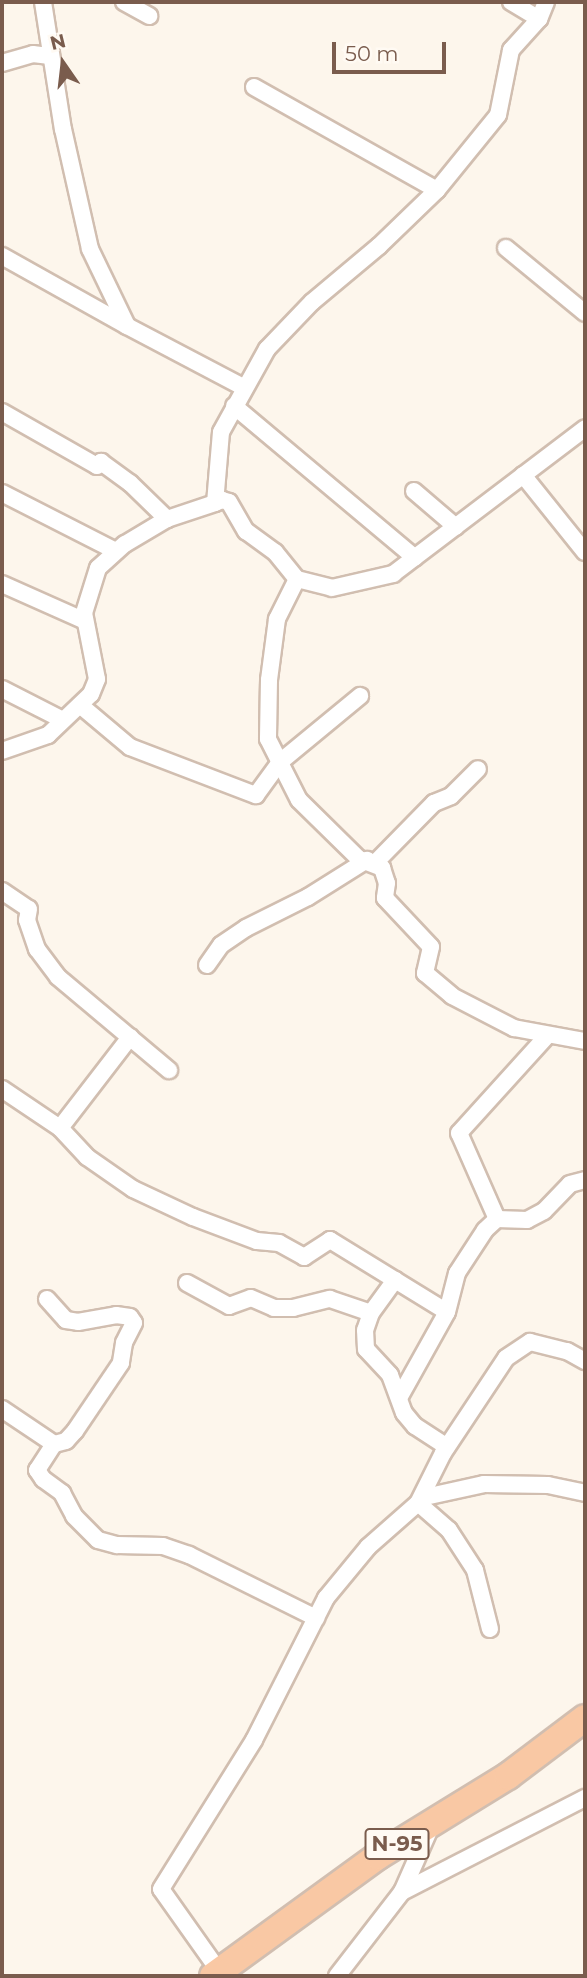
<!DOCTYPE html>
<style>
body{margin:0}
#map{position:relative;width:587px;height:1978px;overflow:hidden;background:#fdf6ec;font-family:Montserrat,sans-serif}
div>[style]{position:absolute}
.roads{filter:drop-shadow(2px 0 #d1beb0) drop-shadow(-2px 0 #d1beb0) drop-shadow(0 2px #d1beb0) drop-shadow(0 -2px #d1beb0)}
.minor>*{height:16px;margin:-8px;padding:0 8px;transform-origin:8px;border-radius:8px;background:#fff}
.trunk>*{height:26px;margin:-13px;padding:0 13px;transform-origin:13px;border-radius:13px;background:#f9c8a4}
span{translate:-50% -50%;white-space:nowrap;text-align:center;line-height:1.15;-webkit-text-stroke:5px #fffaf3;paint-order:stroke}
.shield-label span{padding:2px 5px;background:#fffaf3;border:2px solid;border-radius:5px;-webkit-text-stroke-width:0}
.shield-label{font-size:21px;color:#7a5c4d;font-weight:700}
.frame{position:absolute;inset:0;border:4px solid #7a5c4d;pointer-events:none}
.north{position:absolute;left:28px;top:28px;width:70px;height:70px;-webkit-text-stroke:5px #fffaf3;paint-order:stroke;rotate:346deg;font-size:19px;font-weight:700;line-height:28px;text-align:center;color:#7a5c4d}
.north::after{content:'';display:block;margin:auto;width:24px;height:32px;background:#7a5c4d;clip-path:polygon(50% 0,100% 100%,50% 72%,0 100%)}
.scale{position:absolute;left:332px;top:42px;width:114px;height:32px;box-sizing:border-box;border:4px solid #7a5c4d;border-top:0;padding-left:9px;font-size:21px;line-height:24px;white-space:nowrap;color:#7a5c4d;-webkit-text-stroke:5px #fffaf3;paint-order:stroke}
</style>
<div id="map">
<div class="roads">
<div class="minor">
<i style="left:43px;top:2px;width:129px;rotate:81.1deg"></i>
<i style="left:63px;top:129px;width:123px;rotate:77.3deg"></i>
<i style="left:90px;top:249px;width:85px;rotate:64.3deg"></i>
<i style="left:127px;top:326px;width:133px;rotate:27.7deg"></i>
<i style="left:124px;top:2px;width:29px;rotate:29deg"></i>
<i style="left:511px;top:2px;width:33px;rotate:31deg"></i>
<i style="left:546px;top:2px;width:18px;rotate:112deg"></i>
<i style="left:539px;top:19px;width:42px;rotate:132.1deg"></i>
<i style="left:511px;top:50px;width:66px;rotate:101.3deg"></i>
<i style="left:498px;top:115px;width:97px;rotate:129.1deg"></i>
<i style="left:437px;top:190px;width:81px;rotate:136deg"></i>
<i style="left:379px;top:246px;width:87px;rotate:140.1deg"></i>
<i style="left:312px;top:302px;width:65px;rotate:133.8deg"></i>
<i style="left:267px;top:349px;width:95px;rotate:119deg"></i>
<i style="left:221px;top:432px;width:71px;rotate:94.8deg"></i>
<i style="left:215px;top:503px;width:8px;rotate:-23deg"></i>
<i style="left:222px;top:500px;width:7px;rotate:16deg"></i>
<i style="left:229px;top:502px;width:34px;rotate:60deg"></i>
<i style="left:246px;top:531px;width:36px;rotate:36deg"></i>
<i style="left:275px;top:552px;width:35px;rotate:51deg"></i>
<i style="left:297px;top:579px;width:36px;rotate:14deg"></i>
<i style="left:332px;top:588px;width:63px;rotate:-12.9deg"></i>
<i style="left:393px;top:574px;width:241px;rotate:-37.2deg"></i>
<i style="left:2px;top:63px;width:32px;rotate:-16deg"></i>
<i style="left:33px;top:54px;width:17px;rotate:7deg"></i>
<i style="left:254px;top:87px;width:210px;rotate:29.4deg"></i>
<i style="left:506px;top:248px;width:102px;rotate:39.4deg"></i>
<i style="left:2px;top:256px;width:143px;rotate:29.2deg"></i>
<i style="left:234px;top:406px;width:236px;rotate:40deg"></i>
<i style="left:2px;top:412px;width:109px;rotate:29.6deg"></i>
<i style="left:97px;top:466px;width:6px;rotate:-45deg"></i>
<i style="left:101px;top:462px;width:36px;rotate:36deg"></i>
<i style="left:130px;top:483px;width:52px;rotate:44.2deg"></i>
<i style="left:523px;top:475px;width:99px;rotate:51.2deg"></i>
<i style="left:414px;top:491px;width:55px;rotate:40.6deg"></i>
<i style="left:2px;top:493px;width:128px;rotate:27deg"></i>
<i style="left:297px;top:579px;width:45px;rotate:116.6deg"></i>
<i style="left:277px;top:619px;width:62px;rotate:97.5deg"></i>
<i style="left:269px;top:680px;width:59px;rotate:91deg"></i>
<i style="left:268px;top:739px;width:68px;rotate:63.1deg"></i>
<i style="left:299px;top:800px;width:84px;rotate:44.5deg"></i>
<i style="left:359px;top:859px;width:25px;rotate:21deg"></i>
<i style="left:382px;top:868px;width:16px;rotate:72deg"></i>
<i style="left:387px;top:883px;width:15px;rotate:98deg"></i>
<i style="left:385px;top:898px;width:67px;rotate:46.8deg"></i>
<i style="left:431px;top:947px;width:27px;rotate:103deg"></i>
<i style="left:425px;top:973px;width:35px;rotate:40deg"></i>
<i style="left:452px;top:996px;width:70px;rotate:27.3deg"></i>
<i style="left:514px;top:1028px;width:72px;rotate:10.4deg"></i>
<i style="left:2px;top:584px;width:91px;rotate:24deg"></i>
<i style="left:2px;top:689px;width:68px;rotate:26.9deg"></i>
<i style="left:80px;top:705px;width:65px;rotate:40deg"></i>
<i style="left:130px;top:747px;width:135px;rotate:20.9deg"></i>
<i style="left:256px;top:795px;width:41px;rotate:-54deg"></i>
<i style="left:280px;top:762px;width:104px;rotate:-39.5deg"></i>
<i style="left:2px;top:751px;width:49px;rotate:-19.2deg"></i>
<i style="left:48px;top:735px;width:59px;rotate:-43.6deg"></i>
<i style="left:91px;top:694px;width:16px;rotate:-68deg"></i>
<i style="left:97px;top:679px;width:67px;rotate:-101.1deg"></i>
<i style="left:84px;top:613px;width:47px;rotate:-72.7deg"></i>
<i style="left:98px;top:568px;width:36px;rotate:-42deg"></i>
<i style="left:125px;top:544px;width:49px;rotate:-30.8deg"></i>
<i style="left:167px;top:519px;width:51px;rotate:-18.4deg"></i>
<i style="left:374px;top:864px;width:86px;rotate:-45.5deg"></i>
<i style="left:434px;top:803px;width:18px;rotate:-22deg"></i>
<i style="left:451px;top:796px;width:38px;rotate:-45deg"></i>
<i style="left:2px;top:891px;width:32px;rotate:34deg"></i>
<i style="left:29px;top:909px;width:11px;rotate:100deg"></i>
<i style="left:27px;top:920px;width:31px;rotate:71deg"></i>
<i style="left:37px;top:949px;width:35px;rotate:53deg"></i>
<i style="left:58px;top:977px;width:145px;rotate:40deg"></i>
<i style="left:207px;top:965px;width:24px;rotate:-55deg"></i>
<i style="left:221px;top:945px;width:30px;rotate:-34deg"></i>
<i style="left:246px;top:928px;width:69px;rotate:-26.6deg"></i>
<i style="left:308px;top:897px;width:70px;rotate:-32.1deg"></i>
<i style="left:2px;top:1089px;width:70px;rotate:33.9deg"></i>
<i style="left:60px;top:1128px;width:40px;rotate:47deg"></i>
<i style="left:87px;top:1157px;width:56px;rotate:34.8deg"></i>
<i style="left:133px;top:1189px;width:66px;rotate:25deg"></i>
<i style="left:193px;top:1217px;width:68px;rotate:20.6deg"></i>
<i style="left:257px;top:1241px;width:22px;rotate:5deg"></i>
<i style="left:279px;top:1243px;width:29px;rotate:29deg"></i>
<i style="left:304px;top:1257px;width:31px;rotate:-33deg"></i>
<i style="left:330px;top:1240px;width:137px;rotate:31.6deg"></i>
<i style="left:60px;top:1128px;width:115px;rotate:-52.4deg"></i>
<i style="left:497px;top:1219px;width:94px;rotate:-113.8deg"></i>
<i style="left:459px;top:1133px;width:131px;rotate:-47.8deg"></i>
<i style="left:187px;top:1283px;width:48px;rotate:28.7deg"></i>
<i style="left:229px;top:1306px;width:23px;rotate:-20deg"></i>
<i style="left:251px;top:1298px;width:25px;rotate:23deg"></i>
<i style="left:274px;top:1308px;width:19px"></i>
<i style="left:293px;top:1308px;width:38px;rotate:-14deg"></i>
<i style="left:330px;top:1299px;width:43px;rotate:18.9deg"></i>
<i style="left:371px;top:1313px;width:18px;rotate:109deg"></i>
<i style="left:365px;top:1330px;width:19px;rotate:87deg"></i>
<i style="left:366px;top:1349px;width:35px;rotate:47deg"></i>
<i style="left:390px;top:1375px;width:40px;rotate:69.8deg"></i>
<i style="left:404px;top:1413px;width:17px;rotate:50deg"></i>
<i style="left:415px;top:1426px;width:38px;rotate:33deg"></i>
<i style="left:47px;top:1299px;width:28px;rotate:48deg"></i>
<i style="left:66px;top:1320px;width:12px;rotate:9deg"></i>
<i style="left:78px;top:1322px;width:39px;rotate:-10deg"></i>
<i style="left:116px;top:1315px;width:14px;rotate:8deg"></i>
<i style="left:130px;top:1317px;width:7px;rotate:56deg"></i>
<i style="left:134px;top:1323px;width:22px;rotate:117deg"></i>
<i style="left:124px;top:1343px;width:20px;rotate:99deg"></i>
<i style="left:121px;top:1363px;width:82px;rotate:124.1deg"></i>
<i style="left:75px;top:1431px;width:13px;rotate:132deg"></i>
<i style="left:66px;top:1441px;width:12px;rotate:166deg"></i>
<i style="left:371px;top:1313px;width:41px;rotate:-54deg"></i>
<i style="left:399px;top:1398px;width:98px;rotate:-60.8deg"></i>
<i style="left:447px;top:1312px;width:40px;rotate:-75.6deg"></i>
<i style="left:457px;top:1273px;width:51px;rotate:-56.9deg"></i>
<i style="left:485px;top:1230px;width:16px;rotate:-43deg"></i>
<i style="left:497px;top:1219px;width:30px;rotate:2deg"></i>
<i style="left:527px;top:1220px;width:19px;rotate:-28deg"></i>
<i style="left:544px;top:1211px;width:37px;rotate:-46deg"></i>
<i style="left:570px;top:1184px;width:16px;rotate:-15deg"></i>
<i style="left:2px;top:1409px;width:63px;rotate:33.9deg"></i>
<i style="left:54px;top:1444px;width:31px;rotate:123deg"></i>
<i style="left:37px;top:1470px;width:11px;rotate:56deg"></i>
<i style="left:43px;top:1479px;width:24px;rotate:36deg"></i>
<i style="left:62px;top:1493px;width:26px;rotate:62deg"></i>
<i style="left:74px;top:1516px;width:34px;rotate:45deg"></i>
<i style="left:98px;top:1540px;width:20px;rotate:15deg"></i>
<i style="left:117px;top:1545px;width:46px;rotate:1.2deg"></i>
<i style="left:163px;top:1546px;width:28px;rotate:19deg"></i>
<i style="left:189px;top:1555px;width:142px;rotate:26.4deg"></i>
<i style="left:490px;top:1629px;width:61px;rotate:-104.3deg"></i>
<i style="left:475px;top:1570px;width:48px;rotate:-123deg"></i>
<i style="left:449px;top:1530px;width:41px;rotate:-138.9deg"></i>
<i style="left:418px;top:1503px;width:56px;rotate:-63.4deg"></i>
<i style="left:443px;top:1453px;width:114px;rotate:-56.4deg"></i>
<i style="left:506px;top:1358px;width:29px;rotate:-34deg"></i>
<i style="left:530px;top:1342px;width:38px;rotate:14deg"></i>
<i style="left:567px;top:1351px;width:21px;rotate:29deg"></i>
<i style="left:402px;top:1892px;width:206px;rotate:-27.2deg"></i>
<i style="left:219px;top:1971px;width:100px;rotate:-125.3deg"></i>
<i style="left:161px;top:1889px;width:176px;rotate:-58deg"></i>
<i style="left:254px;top:1740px;width:159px;rotate:-63.1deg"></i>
<i style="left:326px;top:1598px;width:66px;rotate:-50.5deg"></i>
<i style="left:368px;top:1547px;width:76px;rotate:-41.3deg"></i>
<i style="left:425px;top:1497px;width:60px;rotate:-12.4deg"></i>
<i style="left:484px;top:1484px;width:64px;rotate:0.9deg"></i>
<i style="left:548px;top:1485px;width:38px;rotate:12deg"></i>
<i style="left:337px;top:1976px;width:106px;rotate:-52.3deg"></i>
<i style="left:402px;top:1892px;width:74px;rotate:-66.2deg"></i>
</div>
<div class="trunk">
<i style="left:213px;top:1976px;width:204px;rotate:-36deg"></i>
<i style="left:378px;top:1856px;width:153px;rotate:-31.6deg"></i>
<i style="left:508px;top:1776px;width:96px;rotate:-37deg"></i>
</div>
</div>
<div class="shield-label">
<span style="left:397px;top:1844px">N-95</span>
</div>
<div class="frame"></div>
<div class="north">N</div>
<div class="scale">50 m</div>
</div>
